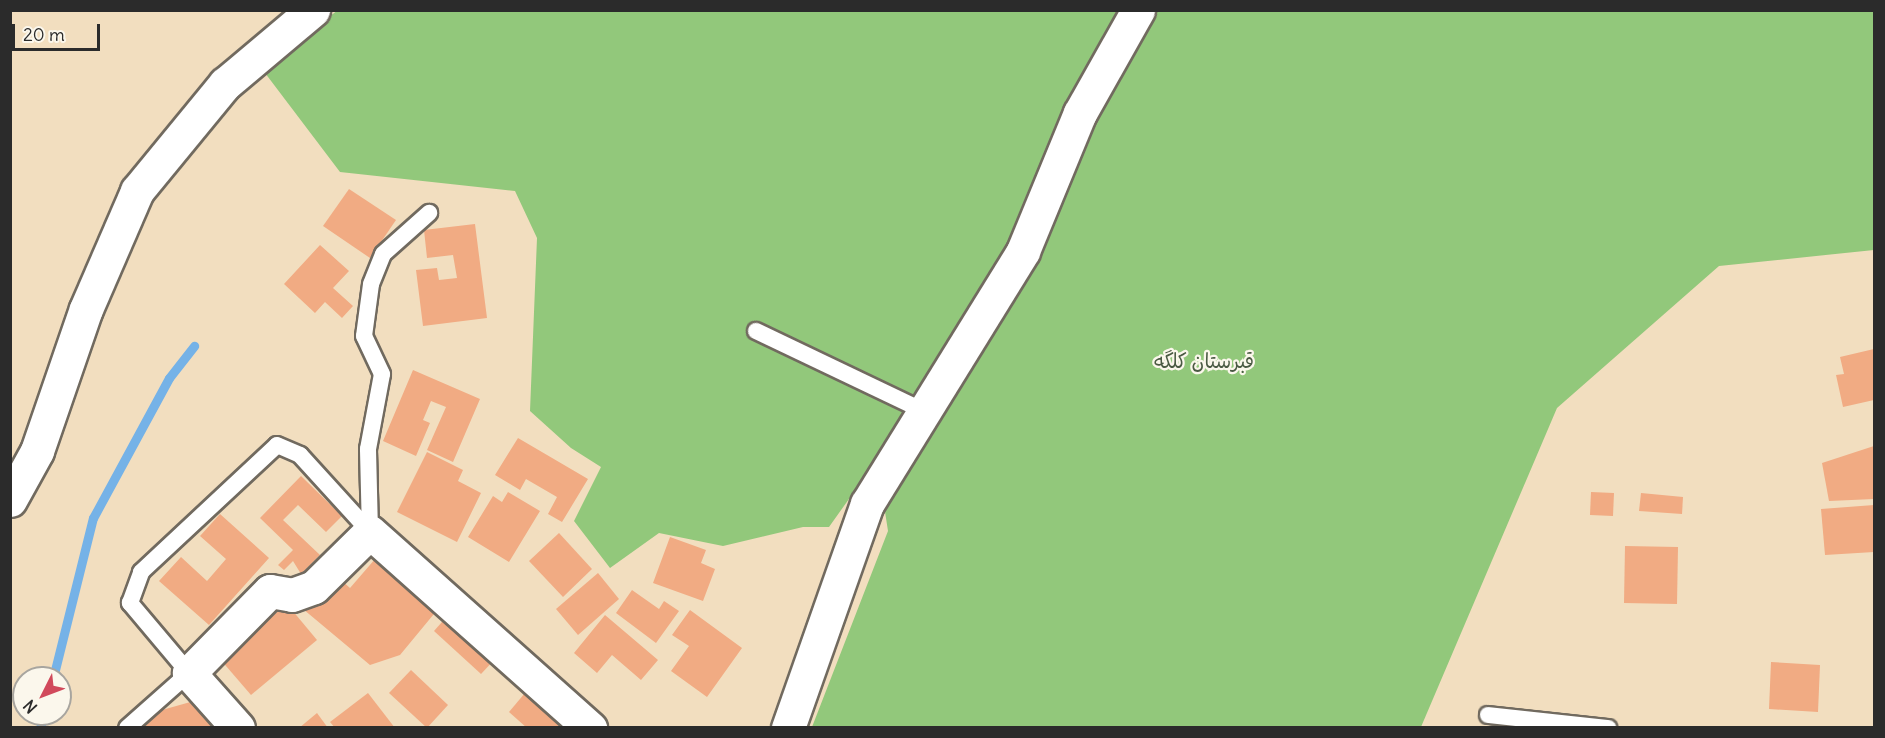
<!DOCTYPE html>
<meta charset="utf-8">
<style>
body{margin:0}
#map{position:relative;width:1885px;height:738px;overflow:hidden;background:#f2debf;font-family:Delius,"Playpen Sans Arabic",sans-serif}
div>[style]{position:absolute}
.green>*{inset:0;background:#92c87b}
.stream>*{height:9px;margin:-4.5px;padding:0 4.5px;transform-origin:4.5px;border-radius:4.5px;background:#75b2e7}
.building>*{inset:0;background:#f1ab83}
.roads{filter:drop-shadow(2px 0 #716a5f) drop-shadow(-2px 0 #716a5f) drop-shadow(0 2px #716a5f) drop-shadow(0 -2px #716a5f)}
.service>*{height:16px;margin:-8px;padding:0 8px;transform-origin:8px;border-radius:8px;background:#fff}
.minor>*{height:33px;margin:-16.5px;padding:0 16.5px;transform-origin:16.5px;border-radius:16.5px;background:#fff}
.tertiary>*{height:33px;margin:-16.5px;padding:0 16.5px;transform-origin:16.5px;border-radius:16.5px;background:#fff}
span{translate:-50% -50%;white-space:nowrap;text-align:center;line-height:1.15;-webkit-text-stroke:4.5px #fbf7ec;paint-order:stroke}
.park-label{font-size:20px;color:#4a5a43}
.frame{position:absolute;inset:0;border:12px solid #2b2b2b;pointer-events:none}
.north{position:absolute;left:12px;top:666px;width:60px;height:60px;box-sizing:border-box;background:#fbf7ec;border:2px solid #a8a59f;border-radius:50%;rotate:228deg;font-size:16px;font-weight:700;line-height:24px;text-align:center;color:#2b2b2b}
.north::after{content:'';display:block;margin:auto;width:21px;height:27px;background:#d1495b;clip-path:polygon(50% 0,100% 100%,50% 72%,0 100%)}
.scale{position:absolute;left:12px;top:24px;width:88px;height:27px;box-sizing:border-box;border:3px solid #2b2b2b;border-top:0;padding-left:8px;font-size:18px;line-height:21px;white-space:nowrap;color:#2b2b2b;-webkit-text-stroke:4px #fbf7ec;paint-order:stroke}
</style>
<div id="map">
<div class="green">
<i style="clip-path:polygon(338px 10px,1874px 11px,1874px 250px,1719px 266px,1557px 408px,1421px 727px,812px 727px,888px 531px,881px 486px,866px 475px,829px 527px,803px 527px,723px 546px,659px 533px,610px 568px,574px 521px,601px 467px,571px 448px,530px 411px,537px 238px,515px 191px,340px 172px,262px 69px)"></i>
</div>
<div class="stream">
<i style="left:53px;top:678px;width:165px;rotate:-76deg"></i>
<i style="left:93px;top:518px;width:159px;rotate:-61.5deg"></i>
<i style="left:169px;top:378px;width:41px;rotate:-52deg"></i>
<i style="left:40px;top:728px;width:15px;rotate:-74deg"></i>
</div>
<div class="building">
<i style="clip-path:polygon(349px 189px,396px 220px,370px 258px,323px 226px)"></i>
<i style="clip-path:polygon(475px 224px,487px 318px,423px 326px,416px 270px,437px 268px,439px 280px,457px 278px,453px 255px,427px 258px,424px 230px)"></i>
<i style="clip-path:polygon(320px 245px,349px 271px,333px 288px,353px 306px,342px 318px,325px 302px,315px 313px,284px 284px)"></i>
<i style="clip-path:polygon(1874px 349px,1874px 400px,1843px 407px,1836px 375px,1844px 374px,1840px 357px)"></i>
<i style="clip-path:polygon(413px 370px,480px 399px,453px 462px,427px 450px,446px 407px,431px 401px,423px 420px,430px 423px,416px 456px,383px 441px)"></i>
<i style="clip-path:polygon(518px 438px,588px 479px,562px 522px,548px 514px,557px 497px,526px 479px,520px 490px,495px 475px)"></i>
<i style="clip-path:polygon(1874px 446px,1874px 499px,1829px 501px,1822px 463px)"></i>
<i style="clip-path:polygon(427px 452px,463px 470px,458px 481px,481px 493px,457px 542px,397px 512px)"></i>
<i style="clip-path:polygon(301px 476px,342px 516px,326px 532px,298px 505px,283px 520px,320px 555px,301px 574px,293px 561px,284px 570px,278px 565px,293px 550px,260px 518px)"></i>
<i style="clip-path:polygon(508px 492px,540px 511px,509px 562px,468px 537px,493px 496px,502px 502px)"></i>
<i style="clip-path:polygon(1591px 492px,1614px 493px,1613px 516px,1590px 515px)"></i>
<i style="clip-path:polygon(1641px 493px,1683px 497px,1682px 514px,1639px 511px)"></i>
<i style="clip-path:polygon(1874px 505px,1874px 552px,1825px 555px,1821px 509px)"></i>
<i style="clip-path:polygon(220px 514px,269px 558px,209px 625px,159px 581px,181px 557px,207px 581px,226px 559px,200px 536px)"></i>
<i style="clip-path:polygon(559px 533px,592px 569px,563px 597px,529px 561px)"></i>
<i style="clip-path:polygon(670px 537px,706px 550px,701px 563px,715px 569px,703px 601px,653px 583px)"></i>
<i style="clip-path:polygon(1625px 546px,1678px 547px,1677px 604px,1624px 603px)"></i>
<i style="clip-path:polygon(382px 551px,443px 603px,400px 655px,370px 665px,303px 609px,333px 573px,350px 588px)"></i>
<i style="clip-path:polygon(598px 573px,619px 599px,578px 635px,556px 609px)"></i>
<i style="clip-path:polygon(632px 590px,659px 609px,664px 601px,679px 611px,656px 643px,616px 613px)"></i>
<i style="clip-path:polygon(287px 604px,317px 640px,251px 695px,220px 659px)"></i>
<i style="clip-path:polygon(690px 610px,742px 648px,707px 697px,671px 671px,689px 646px,672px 635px)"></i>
<i style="clip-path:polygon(449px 614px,496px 658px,481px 674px,434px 631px)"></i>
<i style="clip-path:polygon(605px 615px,658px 660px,641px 680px,612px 655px,597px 673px,574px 653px)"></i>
<i style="clip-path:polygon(1771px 662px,1820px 665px,1818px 712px,1769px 709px)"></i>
<i style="clip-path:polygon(411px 670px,448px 705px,427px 728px,389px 693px)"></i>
<i style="clip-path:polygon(530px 687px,578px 728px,527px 728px,509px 712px)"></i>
<i style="clip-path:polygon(368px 693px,395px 728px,335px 728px,330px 722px)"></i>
<i style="clip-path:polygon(201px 699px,212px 728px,144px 728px,155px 712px)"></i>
<i style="clip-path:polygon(317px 713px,328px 728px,299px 728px)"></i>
</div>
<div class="roads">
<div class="service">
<i style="left:756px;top:331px;width:188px;rotate:25.5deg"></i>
<i style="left:1488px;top:715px;width:121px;rotate:6.2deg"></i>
<i style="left:127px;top:728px;width:83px;rotate:-41.6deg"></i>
<i style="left:189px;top:673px;width:92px;rotate:-130.1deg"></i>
<i style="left:130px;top:603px;width:33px;rotate:-70deg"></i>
<i style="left:141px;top:572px;width:186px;rotate:-43deg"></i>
<i style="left:277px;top:445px;width:25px;rotate:23deg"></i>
<i style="left:300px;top:455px;width:104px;rotate:47.7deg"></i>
<i style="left:370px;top:532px;width:83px;rotate:-91.4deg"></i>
<i style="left:368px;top:449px;width:76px;rotate:-79.4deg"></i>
<i style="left:382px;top:374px;width:42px;rotate:-115.3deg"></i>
<i style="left:364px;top:336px;width:52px;rotate:-82.3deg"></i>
<i style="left:371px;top:284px;width:32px;rotate:-68deg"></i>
<i style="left:383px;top:254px;width:62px;rotate:-41.7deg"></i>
</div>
<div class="minor">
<i style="left:238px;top:728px;width:74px;rotate:-131.7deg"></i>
<i style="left:189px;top:673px;width:115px;rotate:-45.4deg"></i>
<i style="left:270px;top:591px;width:22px;rotate:10deg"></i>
<i style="left:292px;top:595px;width:23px;rotate:-20deg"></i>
<i style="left:314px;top:587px;width:78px;rotate:-44.5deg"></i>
<i style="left:370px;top:532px;width:295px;rotate:41.7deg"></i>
<i style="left:788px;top:728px;width:238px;rotate:-70.6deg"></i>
<i style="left:867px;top:504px;width:297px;rotate:-58.3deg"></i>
<i style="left:1023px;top:251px;width:149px;rotate:-67.6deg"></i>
<i style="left:1080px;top:113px;width:118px;rotate:-60.6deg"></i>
</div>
<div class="tertiary">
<i style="left:10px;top:500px;width:56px;rotate:-61.1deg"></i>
<i style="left:37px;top:451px;width:150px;rotate:-71deg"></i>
<i style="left:86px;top:309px;width:129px;rotate:-66.6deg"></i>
<i style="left:137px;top:191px;width:139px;rotate:-50.6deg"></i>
<i style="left:225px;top:84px;width:115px;rotate:-40.1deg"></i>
</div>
</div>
<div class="park-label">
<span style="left:1204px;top:360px">قبرستان کلگه</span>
</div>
<div class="frame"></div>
<div class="north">N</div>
<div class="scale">20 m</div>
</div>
